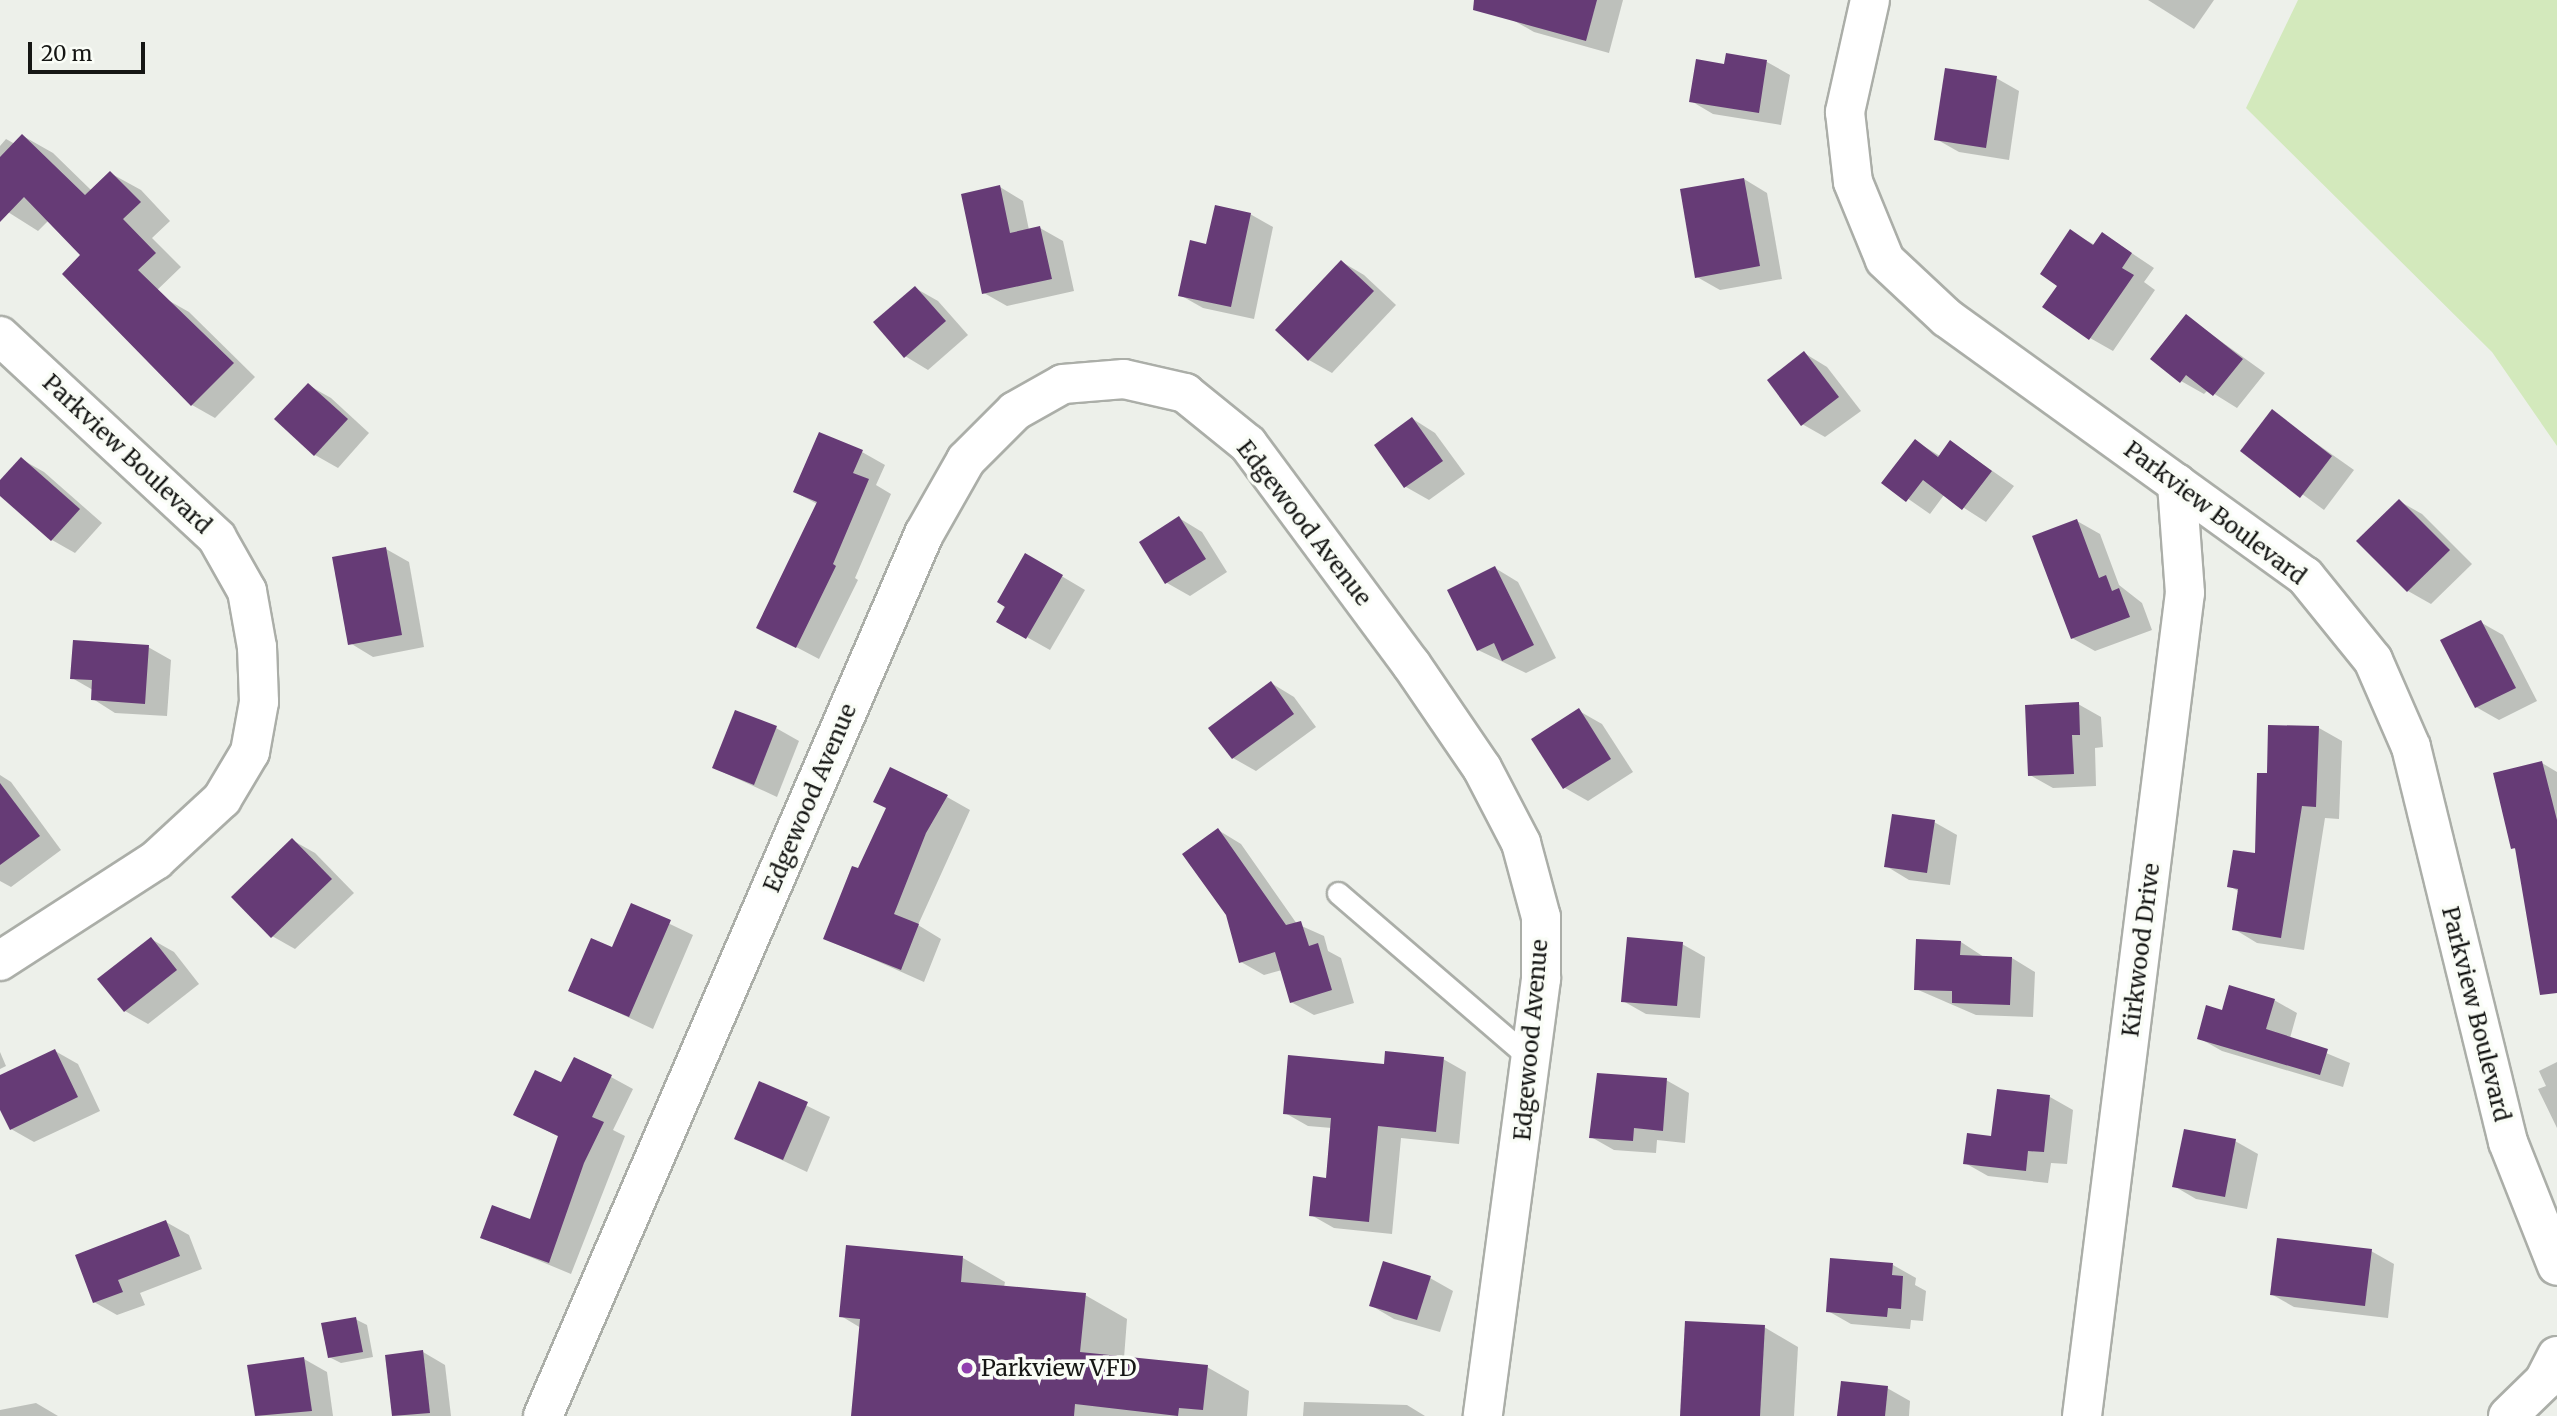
<!DOCTYPE html>
<style>
body{margin:0}
#map{position:relative;width:2557px;height:1416px;overflow:hidden;background:#edf0ea;font-family:Merriweather,serif}
div>[style]{position:absolute}
.green>*{inset:0;background:#d3e9bc}
.shadow>*{inset:0;background:#0003}
.building>*{inset:0;background:#663b76}
.roads{filter:drop-shadow(2px 0 #abaea8) drop-shadow(-2px 0 #abaea8) drop-shadow(0 2px #abaea8) drop-shadow(0 -2px #abaea8)}
.lane>*{height:21px;margin:-10.5px;padding:0 10.5px;transform-origin:10.5px;border-radius:10.5px;background:#fff}
.street>*{height:38px;margin:-19px;padding:0 19px;transform-origin:19px;border-radius:19px;background:#fff}
.dots>*{width:19px;height:19px;translate:-50% -50%;box-sizing:border-box;border:4px solid #fafdf7;border-radius:50%}
span{translate:-50% -50%;white-space:nowrap;text-align:center;line-height:1.15;-webkit-text-stroke:7px #fafdf7;paint-order:stroke}
.street-label{font-size:23px;color:#151614}
.poi-label{font-size:23px;color:#151614}
.left{translate:0 -50%;text-align:left}
.scale{position:absolute;left:28px;top:42px;width:117px;height:32px;box-sizing:border-box;border:4px solid #151614;border-top:0;padding-left:9px;font-size:21px;line-height:24px;white-space:nowrap;color:#151614;-webkit-text-stroke:5px #fafdf7;paint-order:stroke}
</style>
<div id="map">
<div class="green">
<i style="clip-path:polygon(2298px 0,2557px 0,2557px 446px,2492px 352px,2246px 108px)"></i>
</div>
<div class="shadow">
<i style="clip-path:polygon(1516px 0,1623px 0,1609px 53px,1534px 32px,1511px 19px)"></i>
<i style="clip-path:polygon(2148px 0,2214px 0,2194px 29px)"></i>
<i style="clip-path:polygon(1727px 55px,1767px 62px,1790px 75px,1781px 125px,1713px 114px,1691px 101px,1725px 66px)"></i>
<i style="clip-path:polygon(1996px 78px,2019px 91px,2009px 160px,1959px 152px,1936px 139px)"></i>
<i style="clip-path:polygon(23px 136px,53px 153px,92px 191px,110px 173px,141px 190px,170px 221px,152px 238px,181px 267px,125px 321px,83px 255px,49px 220px,38px 231px,0 207px,0 146px,6px 139px,15px 144px)"></i>
<i style="clip-path:polygon(1744px 179px,1767px 193px,1782px 279px,1720px 290px,1697px 277px)"></i>
<i style="clip-path:polygon(1000px 187px,1023px 201px,1029px 230px,1040px 228px,1063px 241px,1074px 291px,1007px 306px,984px 293px)"></i>
<i style="clip-path:polygon(1250px 214px,1273px 227px,1254px 319px,1203px 308px,1180px 295px)"></i>
<i style="clip-path:polygon(2071px 232px,2095px 245px,2103px 234px,2154px 268px,2144px 282px,2155px 290px,2113px 351px,2090px 338px,2060px 285px)"></i>
<i style="clip-path:polygon(1342px 262px,1364px 275px,1396px 305px,1332px 373px,1309px 360px)"></i>
<i style="clip-path:polygon(915px 288px,938px 301px,968px 335px,928px 370px,905px 356px)"></i>
<i style="clip-path:polygon(166px 299px,189px 312px,255px 377px,215px 418px,192px 405px)"></i>
<i style="clip-path:polygon(2186px 316px,2265px 373px,2237px 408px,2208px 390px,2204px 394px,2181px 381px)"></i>
<i style="clip-path:polygon(1804px 353px,1827px 367px,1861px 411px,1825px 437px,1802px 424px)"></i>
<i style="clip-path:polygon(308px 385px,331px 398px,369px 433px,338px 468px,315px 455px)"></i>
<i style="clip-path:polygon(2272px 412px,2354px 470px,2324px 510px,2242px 450px)"></i>
<i style="clip-path:polygon(1413px 419px,1435px 433px,1465px 474px,1429px 500px,1406px 487px,1377px 445px)"></i>
<i style="clip-path:polygon(1915px 441px,1940px 456px,1951px 442px,2014px 486px,1986px 522px,1944px 495px,1930px 514px,1884px 482px)"></i>
<i style="clip-path:polygon(862px 452px,885px 465px,876px 485px,891px 494px,855px 578px,858px 580px,819px 659px,758px 627px,817px 504px,795px 492px)"></i>
<i style="clip-path:polygon(21px 459px,44px 472px,102px 523px,75px 553px,52px 540px,0 494px,0 483px)"></i>
<i style="clip-path:polygon(2399px 501px,2422px 514px,2472px 564px,2431px 604px,2408px 591px,2358px 541px)"></i>
<i style="clip-path:polygon(1179px 518px,1202px 532px,1227px 572px,1190px 596px,1167px 583px,1141px 542px)"></i>
<i style="clip-path:polygon(2077px 521px,2100px 534px,2119px 585px,2142px 603px,2152px 630px,2095px 651px,2072px 638px)"></i>
<i style="clip-path:polygon(386px 549px,409px 562px,424px 647px,373px 657px,350px 643px)"></i>
<i style="clip-path:polygon(1026px 555px,1085px 590px,1050px 650px,998px 621px)"></i>
<i style="clip-path:polygon(1495px 568px,1518px 582px,1556px 658px,1526px 673px,1478px 650px)"></i>
<i style="clip-path:polygon(2480px 622px,2503px 635px,2537px 701px,2499px 720px,2476px 707px)"></i>
<i style="clip-path:polygon(148px 647px,171px 660px,167px 716px,115px 713px,93px 699px,93px 690px,72px 678px)"></i>
<i style="clip-path:polygon(1271px 683px,1294px 697px,1316px 727px,1256px 771px,1233px 758px)"></i>
<i style="clip-path:polygon(2078px 704px,2101px 717px,2103px 747px,2095px 748px,2096px 786px,2053px 788px,2030px 775px)"></i>
<i style="clip-path:polygon(1579px 711px,1602px 724px,1633px 772px,1588px 801px,1565px 788px)"></i>
<i style="clip-path:polygon(776px 728px,799px 741px,777px 797px,714px 768px)"></i>
<i style="clip-path:polygon(2319px 728px,2342px 741px,2339px 819px,2325px 818px,2304px 950px,2257px 943px,2234px 929px,2240px 892px,2229px 886px,2256px 855px,2269px 775px)"></i>
<i style="clip-path:polygon(2542px 763px,2557px 772px,2557px 983px,2518px 850px,2513px 848px)"></i>
<i style="clip-path:polygon(0 775px,11px 782px,61px 850px,11px 887px,0 881px)"></i>
<i style="clip-path:polygon(947px 797px,970px 810px,918px 925px,941px 939px,924px 982px,825px 938px,859px 870px)"></i>
<i style="clip-path:polygon(1934px 822px,1957px 835px,1950px 885px,1909px 880px,1886px 866px)"></i>
<i style="clip-path:polygon(1218px 830px,1241px 844px,1297px 924px,1324px 936px,1328px 951px,1341px 958px,1354px 1003px,1314px 1015px,1291px 1002px,1282px 970px,1264px 975px,1241px 962px)"></i>
<i style="clip-path:polygon(292px 840px,315px 853px,354px 893px,295px 949px,272px 936px)"></i>
<i style="clip-path:polygon(632px 906px,693px 935px,653px 1029px,570px 990px,613px 949px)"></i>
<i style="clip-path:polygon(151px 939px,174px 952px,199px 984px,148px 1024px,125px 1011px)"></i>
<i style="clip-path:polygon(1918px 941px,1961px 942px,1984px 957px,2012px 958px,2035px 972px,2033px 1017px,1976px 1015px,1916px 989px)"></i>
<i style="clip-path:polygon(1682px 944px,1705px 957px,1700px 1018px,1646px 1014px,1623px 1001px)"></i>
<i style="clip-path:polygon(2274px 1000px,2297px 1013px,2290px 1038px,2350px 1063px,2343px 1087px,2222px 1051px,2199px 1038px,2223px 1012px)"></i>
<i style="clip-path:polygon(55px 1051px,78px 1064px,100px 1111px,34px 1142px,11px 1129px,0 1106px,0 1077px)"></i>
<i style="clip-path:polygon(0 1052px,6px 1066px,0 1069px)"></i>
<i style="clip-path:polygon(1443px 1059px,1466px 1072px,1459px 1144px,1401px 1138px,1392px 1234px,1334px 1228px,1311px 1215px,1327px 1179px,1332px 1128px,1308px 1126px,1285px 1113px,1385px 1066px)"></i>
<i style="clip-path:polygon(2557px 1062px,2557px 1128px,2538px 1089px,2546px 1086px,2539px 1071px)"></i>
<i style="clip-path:polygon(611px 1077px,633px 1089px,613px 1130px,625px 1136px,571px 1274px,482px 1237px,531px 1221px,559px 1137px,516px 1114px,562px 1085px)"></i>
<i style="clip-path:polygon(1666px 1080px,1689px 1093px,1685px 1143px,1657px 1140px,1656px 1153px,1614px 1150px,1591px 1137px)"></i>
<i style="clip-path:polygon(760px 1083px,830px 1117px,807px 1172px,737px 1139px)"></i>
<i style="clip-path:polygon(2050px 1097px,2073px 1110px,2067px 1164px,2051px 1163px,2048px 1183px,1988px 1176px,1965px 1163px)"></i>
<i style="clip-path:polygon(2235px 1141px,2258px 1154px,2247px 1209px,2196px 1199px,2174px 1186px)"></i>
<i style="clip-path:polygon(166px 1222px,189px 1235px,202px 1269px,140px 1293px,145px 1305px,117px 1315px,94px 1302px)"></i>
<i style="clip-path:polygon(847px 1247px,963px 1258px,1005px 1282px,1004px 1287px,1085px 1295px,1127px 1319px,1124px 1358px,1207px 1367px,1249px 1391px,1247px 1416px,853px 1416px,861px 1328px,841px 1316px)"></i>
<i style="clip-path:polygon(2371px 1251px,2394px 1264px,2388px 1318px,2294px 1307px,2271px 1294px)"></i>
<i style="clip-path:polygon(1893px 1265px,1916px 1278px,1915px 1285px,1926px 1291px,1923px 1321px,1911px 1320px,1910px 1329px,1851px 1324px,1828px 1311px)"></i>
<i style="clip-path:polygon(1430px 1278px,1453px 1291px,1440px 1332px,1394px 1319px,1372px 1306px)"></i>
<i style="clip-path:polygon(355px 1319px,367px 1325px,373px 1357px,341px 1363px,329px 1357px)"></i>
<i style="clip-path:polygon(1764px 1327px,1798px 1347px,1794px 1416px,1682px 1416px)"></i>
<i style="clip-path:polygon(423px 1352px,445px 1365px,451px 1416px,394px 1416px,387px 1357px)"></i>
<i style="clip-path:polygon(304px 1359px,327px 1372px,333px 1416px,256px 1416px,249px 1367px)"></i>
<i style="clip-path:polygon(1887px 1388px,1910px 1401px,1909px 1416px,1839px 1416px)"></i>
<i style="clip-path:polygon(1304px 1402px,1407px 1405px,1425px 1416px,1303px 1416px)"></i>
<i style="clip-path:polygon(36px 1403px,58px 1416px,0 1416px,0 1410px)"></i>
</div>
<div class="building">
<i style="clip-path:polygon(1474px 0,1597px 0,1586px 41px,1473px 10px)"></i>
<i style="clip-path:polygon(1726px 53px,1767px 60px,1759px 113px,1689px 102px,1696px 59px,1724px 64px)"></i>
<i style="clip-path:polygon(1945px 68px,1997px 76px,1986px 148px,1934px 140px)"></i>
<i style="clip-path:polygon(22px 134px,85px 195px,110px 171px,141px 202px,123px 219px,156px 253px,138px 270px,234px 363px,191px 406px,62px 274px,80px 255px,24px 197px,0 222px,0 157px)"></i>
<i style="clip-path:polygon(1744px 178px,1760px 266px,1695px 278px,1680px 189px)"></i>
<i style="clip-path:polygon(1000px 185px,1010px 233px,1040px 226px,1052px 279px,982px 294px,961px 194px)"></i>
<i style="clip-path:polygon(1215px 205px,1251px 213px,1231px 307px,1178px 296px,1190px 240px,1206px 244px)"></i>
<i style="clip-path:polygon(2070px 229px,2093px 245px,2102px 232px,2132px 253px,2122px 268px,2134px 275px,2089px 340px,2042px 307px,2057px 286px,2040px 274px)"></i>
<i style="clip-path:polygon(1341px 260px,1374px 291px,1308px 361px,1275px 330px)"></i>
<i style="clip-path:polygon(915px 286px,946px 321px,904px 358px,873px 322px)"></i>
<i style="clip-path:polygon(2186px 314px,2243px 359px,2213px 396px,2186px 375px,2180px 383px,2150px 359px)"></i>
<i style="clip-path:polygon(1804px 351px,1839px 397px,1801px 426px,1767px 380px)"></i>
<i style="clip-path:polygon(308px 383px,348px 419px,314px 456px,274px 419px)"></i>
<i style="clip-path:polygon(2272px 409px,2332px 456px,2300px 498px,2240px 451px)"></i>
<i style="clip-path:polygon(1412px 417px,1443px 461px,1404px 488px,1374px 445px)"></i>
<i style="clip-path:polygon(819px 432px,863px 450px,853px 473px,869px 479px,833px 564px,836px 566px,796px 648px,756px 628px,817px 502px,793px 492px)"></i>
<i style="clip-path:polygon(1915px 439px,1938px 457px,1950px 440px,1992px 471px,1962px 510px,1923px 480px,1906px 502px,1881px 483px)"></i>
<i style="clip-path:polygon(21px 457px,80px 509px,51px 541px,0 496px,0 480px)"></i>
<i style="clip-path:polygon(2399px 499px,2450px 550px,2407px 592px,2356px 541px)"></i>
<i style="clip-path:polygon(1179px 516px,1206px 559px,1165px 584px,1139px 542px)"></i>
<i style="clip-path:polygon(2077px 519px,2099px 578px,2106px 575px,2112px 591px,2119px 588px,2130px 617px,2071px 639px,2032px 536px)"></i>
<i style="clip-path:polygon(386px 547px,402px 635px,348px 645px,332px 557px)"></i>
<i style="clip-path:polygon(1025px 553px,1063px 575px,1026px 639px,996px 622px,1005px 607px,997px 602px)"></i>
<i style="clip-path:polygon(1495px 566px,1534px 645px,1502px 661px,1494px 643px,1477px 651px,1447px 590px)"></i>
<i style="clip-path:polygon(2481px 620px,2516px 688px,2475px 708px,2440px 640px)"></i>
<i style="clip-path:polygon(73px 640px,149px 645px,145px 704px,91px 700px,92px 680px,70px 679px)"></i>
<i style="clip-path:polygon(1271px 681px,1294px 714px,1232px 759px,1208px 728px)"></i>
<i style="clip-path:polygon(2079px 702px,2080px 735px,2072px 735px,2074px 774px,2028px 776px,2025px 705px)"></i>
<i style="clip-path:polygon(1579px 708px,1611px 759px,1563px 789px,1531px 739px)"></i>
<i style="clip-path:polygon(735px 710px,777px 726px,754px 785px,712px 768px)"></i>
<i style="clip-path:polygon(2268px 725px,2319px 726px,2316px 807px,2302px 806px,2281px 938px,2232px 930px,2238px 889px,2227px 887px,2233px 850px,2255px 853px,2257px 773px,2267px 773px)"></i>
<i style="clip-path:polygon(2542px 761px,2557px 820px,2557px 993px,2540px 995px,2515px 848px,2511px 849px,2493px 773px)"></i>
<i style="clip-path:polygon(890px 767px,948px 795px,926px 833px,894px 914px,919px 924px,901px 970px,823px 939px,852px 866px,858px 868px,886px 808px,873px 802px)"></i>
<i style="clip-path:polygon(0 783px,40px 836px,0 865px)"></i>
<i style="clip-path:polygon(1892px 814px,1935px 820px,1927px 873px,1884px 867px)"></i>
<i style="clip-path:polygon(1218px 828px,1286px 925px,1301px 921px,1309px 946px,1318px 943px,1332px 990px,1290px 1003px,1275px 952px,1239px 963px,1226px 915px,1182px 854px)"></i>
<i style="clip-path:polygon(292px 838px,332px 879px,271px 938px,231px 897px)"></i>
<i style="clip-path:polygon(631px 903px,671px 920px,629px 1017px,568px 991px,591px 938px,612px 947px)"></i>
<i style="clip-path:polygon(151px 937px,177px 970px,124px 1012px,97px 979px)"></i>
<i style="clip-path:polygon(1627px 937px,1683px 942px,1677px 1006px,1621px 1002px)"></i>
<i style="clip-path:polygon(1916px 939px,1961px 941px,1960px 955px,2012px 957px,2010px 1005px,1952px 1003px,1952px 991px,1914px 990px)"></i>
<i style="clip-path:polygon(2229px 985px,2275px 999px,2266px 1029px,2328px 1049px,2320px 1075px,2197px 1039px,2206px 1005px,2222px 1010px)"></i>
<i style="clip-path:polygon(55px 1049px,78px 1097px,10px 1130px,0 1110px,0 1075px)"></i>
<i style="clip-path:polygon(1385px 1051px,1444px 1057px,1436px 1132px,1378px 1126px,1369px 1222px,1309px 1216px,1313px 1176px,1326px 1178px,1331px 1118px,1283px 1114px,1288px 1055px,1384px 1064px)"></i>
<i style="clip-path:polygon(574px 1057px,612px 1075px,592px 1117px,604px 1122px,584px 1163px,549px 1263px,480px 1238px,492px 1205px,530px 1219px,558px 1136px,513px 1115px,535px 1070px,561px 1082px)"></i>
<i style="clip-path:polygon(1597px 1073px,1667px 1078px,1663px 1131px,1634px 1128px,1633px 1141px,1589px 1138px)"></i>
<i style="clip-path:polygon(759px 1081px,808px 1102px,783px 1160px,734px 1139px)"></i>
<i style="clip-path:polygon(1997px 1089px,2050px 1095px,2044px 1152px,2028px 1151px,2026px 1171px,1963px 1164px,1967px 1133px,1991px 1136px)"></i>
<i style="clip-path:polygon(2184px 1129px,2236px 1139px,2225px 1197px,2172px 1187px)"></i>
<i style="clip-path:polygon(166px 1220px,180px 1256px,118px 1280px,123px 1292px,93px 1303px,75px 1255px)"></i>
<i style="clip-path:polygon(2277px 1238px,2372px 1249px,2365px 1306px,2270px 1295px)"></i>
<i style="clip-path:polygon(846px 1245px,963px 1256px,961px 1282px,1086px 1293px,1080px 1352px,1208px 1365px,1203px 1410px,1179px 1408px,1178px 1416px,1075px 1404px,1074px 1416px,851px 1416px,860px 1319px,839px 1317px)"></i>
<i style="clip-path:polygon(1830px 1258px,1893px 1263px,1892px 1275px,1903px 1276px,1901px 1309px,1888px 1308px,1887px 1317px,1826px 1312px)"></i>
<i style="clip-path:polygon(1383px 1261px,1431px 1276px,1417px 1320px,1369px 1306px)"></i>
<i style="clip-path:polygon(356px 1317px,363px 1352px,328px 1358px,321px 1323px)"></i>
<i style="clip-path:polygon(1685px 1321px,1765px 1325px,1760px 1416px,1680px 1416px)"></i>
<i style="clip-path:polygon(423px 1350px,430px 1413px,392px 1416px,385px 1355px)"></i>
<i style="clip-path:polygon(304px 1357px,312px 1411px,255px 1416px,247px 1365px)"></i>
<i style="clip-path:polygon(1841px 1381px,1888px 1386px,1885px 1416px,1837px 1416px)"></i>
</div>
<div class="roads">
<div class="lane">
<i style="left:1338px;top:893px;width:257px;rotate:40.7deg"></i>
</div>
<div class="street">
<i style="left:1870px;top:0;width:115px;rotate:102.6deg"></i>
<i style="left:1845px;top:112px;width:70px;rotate:83.5deg"></i>
<i style="left:1853px;top:182px;width:84px;rotate:67.7deg"></i>
<i style="left:1885px;top:260px;width:85px;rotate:43.1deg"></i>
<i style="left:1947px;top:318px;width:441px;rotate:35.8deg"></i>
<i style="left:2305px;top:576px;width:108px;rotate:51deg"></i>
<i style="left:2373px;top:660px;width:95px;rotate:66.4deg"></i>
<i style="left:2411px;top:747px;width:407px;rotate:76.2deg"></i>
<i style="left:2508px;top:1142px;width:133px;rotate:68.4deg"></i>
<i style="left:0;top:336px;width:296px;rotate:42.9deg"></i>
<i style="left:217px;top:538px;width:61px;rotate:60.5deg"></i>
<i style="left:247px;top:591px;width:57px;rotate:79.9deg"></i>
<i style="left:257px;top:647px;width:55px;rotate:87.9deg"></i>
<i style="left:259px;top:702px;width:51px;rotate:100.2deg"></i>
<i style="left:250px;top:752px;width:55px;rotate:120.8deg"></i>
<i style="left:222px;top:799px;width:90px;rotate:137.3deg"></i>
<i style="left:156px;top:860px;width:186px;rotate:147.1deg"></i>
<i style="left:543px;top:1416px;width:961px;rotate:-66.64deg"></i>
<i style="left:924px;top:534px;width:85px;rotate:-60.4deg"></i>
<i style="left:966px;top:460px;width:69px;rotate:-45deg"></i>
<i style="left:1015px;top:411px;width:55px;rotate:-29.4deg"></i>
<i style="left:1063px;top:384px;width:61px;rotate:-4.7deg"></i>
<i style="left:1124px;top:379px;width:63px;rotate:12.9deg"></i>
<i style="left:1185px;top:393px;width:81px;rotate:39deg"></i>
<i style="left:1248px;top:444px;width:274px;rotate:53.5deg"></i>
<i style="left:1411px;top:664px;width:126px;rotate:55.7deg"></i>
<i style="left:1482px;top:768px;width:85px;rotate:62.5deg"></i>
<i style="left:1521px;top:843px;width:77px;rotate:74.9deg"></i>
<i style="left:1541px;top:917px;width:62px;rotate:90deg"></i>
<i style="left:1541px;top:979px;width:441px;rotate:97.6deg"></i>
<i style="left:2082px;top:1416px;width:829px;rotate:-82.87deg"></i>
<i style="left:2185px;top:593px;width:110px;rotate:-94.2deg"></i>
<i style="left:2508px;top:1416px;width:50px;rotate:-44.2deg"></i>
<i style="left:2544px;top:1381px;width:28px;rotate:-63deg"></i>
</div>
</div>
<div class="dots">
<i style="left:967px;top:1368px;background:#903fae"></i>
</div>
<div class="street-label">
<span style="left:127px;top:454px;rotate:43deg">Parkview Boulevard</span>
<span style="left:2215px;top:513px;rotate:37deg">Parkview Boulevard</span>
<span style="left:1304px;top:523px;rotate:52deg">Edgewood Avenue</span>
<span style="left:810px;top:798px;rotate:-67deg">Edgewood Avenue</span>
<span style="left:2141px;top:950px;rotate:-83deg">Kirkwood Drive</span>
<span style="left:2476px;top:1014px;rotate:76deg">Parkview Boulevard</span>
<span style="left:1531px;top:1040px;rotate:-85deg">Edgewood Avenue</span>
</div>
<div class="poi-label">
<span class="left" style="left:981px;top:1368px">Parkview VFD</span>
</div>
<div class="scale">20 m</div>
</div>
